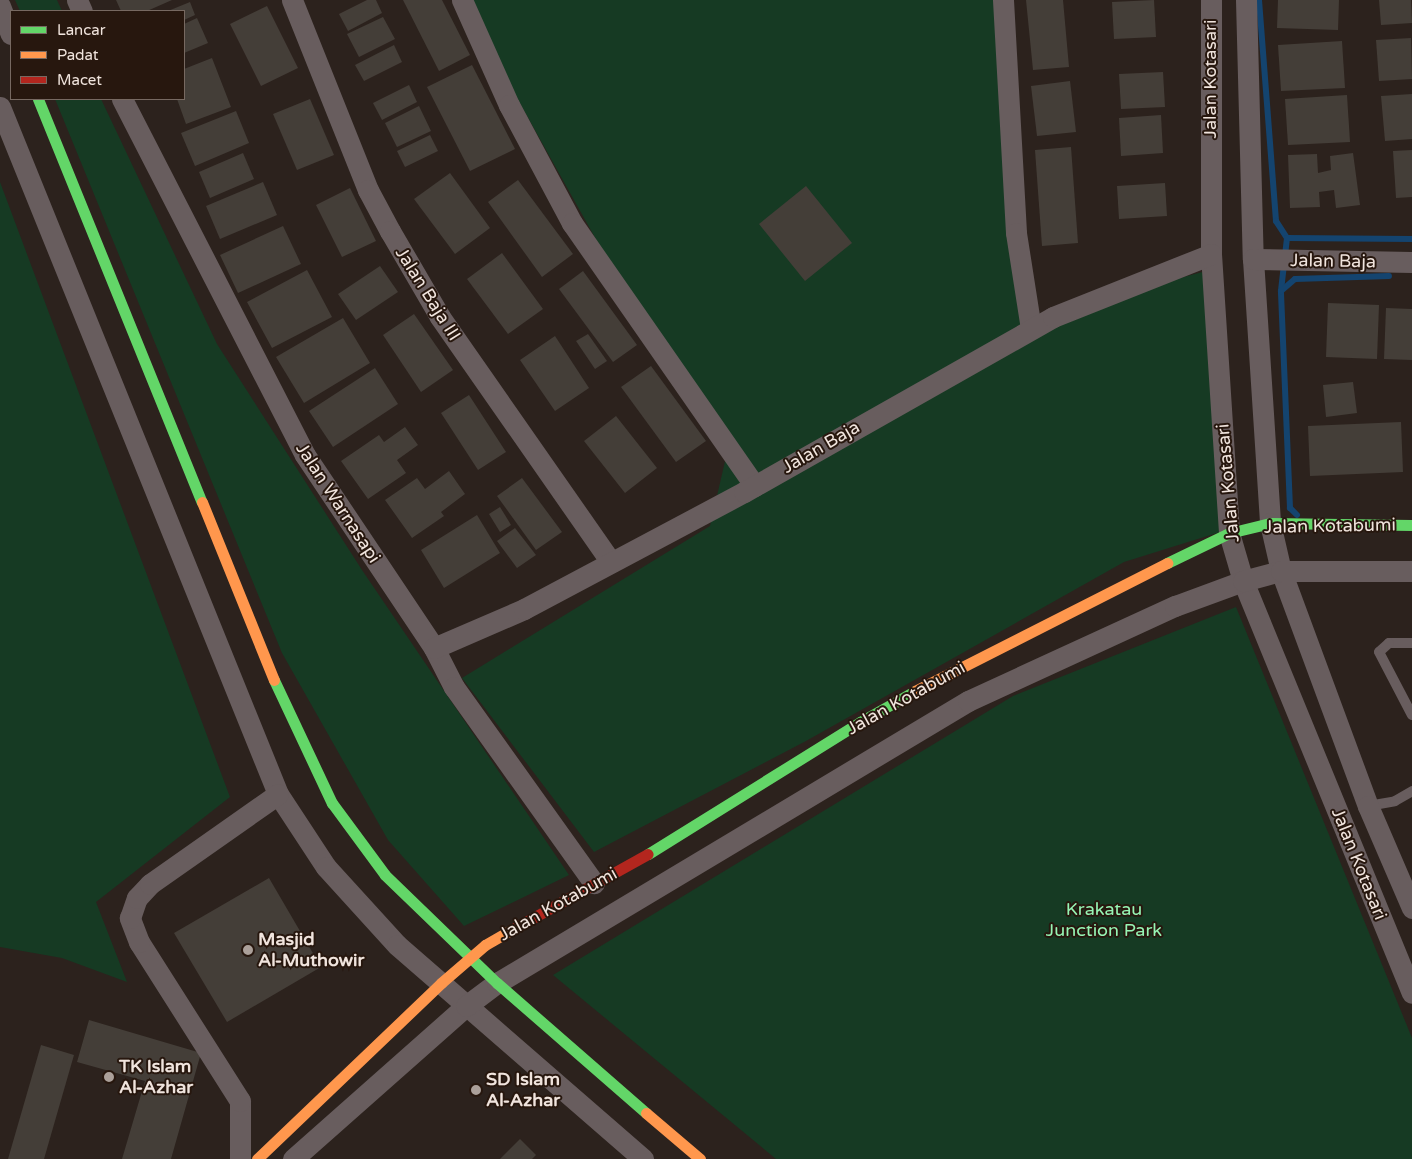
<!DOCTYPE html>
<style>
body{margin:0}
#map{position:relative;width:1412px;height:1159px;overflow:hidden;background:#2c221d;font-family:"Varela Round",sans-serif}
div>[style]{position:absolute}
.green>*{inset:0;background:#163a23}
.stream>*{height:6px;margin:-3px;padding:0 3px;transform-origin:3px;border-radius:3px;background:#14446f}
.building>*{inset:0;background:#443e38}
.lane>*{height:10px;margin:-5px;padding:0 5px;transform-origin:5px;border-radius:5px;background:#685d5e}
.street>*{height:21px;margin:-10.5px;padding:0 10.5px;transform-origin:10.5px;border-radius:10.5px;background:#685d5e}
.fast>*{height:11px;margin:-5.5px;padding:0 5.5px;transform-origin:5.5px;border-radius:5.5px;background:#63d668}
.slow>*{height:11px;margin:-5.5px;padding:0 5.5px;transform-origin:5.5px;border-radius:5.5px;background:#ff974d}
.jam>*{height:11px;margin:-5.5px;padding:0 5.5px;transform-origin:5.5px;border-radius:5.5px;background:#b3261e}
.dots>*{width:14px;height:14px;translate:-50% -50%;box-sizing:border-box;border:2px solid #27170e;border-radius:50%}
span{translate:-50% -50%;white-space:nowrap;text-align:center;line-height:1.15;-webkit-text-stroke:4px #27170e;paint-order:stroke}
.street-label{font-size:18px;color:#f0e4dd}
.park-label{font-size:18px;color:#96f5b4}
.poi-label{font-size:18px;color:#f0e4dd;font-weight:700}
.left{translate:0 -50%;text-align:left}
.legend{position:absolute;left:10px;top:10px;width:175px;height:90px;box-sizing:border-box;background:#27170e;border:1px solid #776961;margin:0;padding:6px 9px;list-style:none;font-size:15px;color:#f0e4dd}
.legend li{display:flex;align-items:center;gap:10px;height:25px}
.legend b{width:25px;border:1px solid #776961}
</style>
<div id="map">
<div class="green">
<i style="clip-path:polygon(15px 0,57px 0,62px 11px,20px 11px)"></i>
<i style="clip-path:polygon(469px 0,1005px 0,1025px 319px,1210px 270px,1233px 528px,1124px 562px,806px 741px,594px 852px,462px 678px,710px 526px,729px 444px,621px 284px,494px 57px)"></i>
<i style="clip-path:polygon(55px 99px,101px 99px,217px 344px,362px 570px,569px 875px,464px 926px,388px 840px,282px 653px)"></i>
<i style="clip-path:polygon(0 182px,230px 797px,96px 902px,127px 982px,62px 958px,0 947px)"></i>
<i style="clip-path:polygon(1236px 607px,1412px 1038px,1412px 1159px,776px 1159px,553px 975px,1013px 696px)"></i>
</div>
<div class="stream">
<i style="left:1259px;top:0;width:222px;rotate:85.6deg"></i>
<i style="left:1276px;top:221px;width:20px;rotate:57deg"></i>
<i style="left:1287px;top:238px;width:53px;rotate:96.5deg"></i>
<i style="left:1287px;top:238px;width:125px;rotate:0.5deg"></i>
<i style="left:1297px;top:515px;width:10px;rotate:-135deg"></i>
<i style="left:1290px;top:508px;width:217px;rotate:-92.4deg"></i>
<i style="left:1281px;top:291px;width:18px;rotate:-41deg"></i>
<i style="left:1295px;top:279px;width:94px;rotate:-1.8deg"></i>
</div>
<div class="building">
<i style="clip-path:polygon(116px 0,172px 0,147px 11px,121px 11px)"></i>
<i style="clip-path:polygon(367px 0,376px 0,382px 13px,348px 31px,339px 14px)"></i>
<i style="clip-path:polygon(403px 0,442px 0,470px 55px,439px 71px)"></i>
<i style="clip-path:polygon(1026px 0,1063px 0,1069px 67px,1033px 70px)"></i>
<i style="clip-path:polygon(1154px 0,1156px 37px,1114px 39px,1112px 2px)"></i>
<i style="clip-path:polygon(1278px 0,1339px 0,1338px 30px,1277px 28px)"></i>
<i style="clip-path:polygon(1379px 0,1411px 0,1412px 23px,1381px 25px)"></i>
<i style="clip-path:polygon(190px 2px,195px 15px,184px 20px,184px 11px,168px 11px)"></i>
<i style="clip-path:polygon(267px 6px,298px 68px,261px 86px,230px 24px)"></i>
<i style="clip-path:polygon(383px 17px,395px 39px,359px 57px,347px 34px)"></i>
<i style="clip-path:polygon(197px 18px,208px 43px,184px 53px,184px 24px)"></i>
<i style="clip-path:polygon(1411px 38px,1412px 79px,1379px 81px,1376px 40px)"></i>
<i style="clip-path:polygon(1342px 41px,1345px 88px,1281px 91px,1278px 45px)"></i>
<i style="clip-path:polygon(394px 45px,402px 62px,364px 81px,355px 65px)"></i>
<i style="clip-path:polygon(212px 58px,231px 107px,186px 124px,177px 99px,184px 99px,184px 69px)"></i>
<i style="clip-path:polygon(472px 65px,515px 149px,470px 171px,427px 87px)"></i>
<i style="clip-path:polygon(1163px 72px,1165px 107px,1121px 109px,1119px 74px)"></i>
<i style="clip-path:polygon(1070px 81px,1076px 132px,1037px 136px,1031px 86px)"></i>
<i style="clip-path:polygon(409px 85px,417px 102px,382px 120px,373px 103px)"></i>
<i style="clip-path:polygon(1412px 94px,1412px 139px,1385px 141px,1381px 96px)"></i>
<i style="clip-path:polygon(1347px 95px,1350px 142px,1288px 145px,1285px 99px)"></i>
<i style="clip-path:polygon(310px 99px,334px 155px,297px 170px,273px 114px)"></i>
<i style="clip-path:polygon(419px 106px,431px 131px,397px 147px,385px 123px)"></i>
<i style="clip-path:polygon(236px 111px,249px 143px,195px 166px,181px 133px)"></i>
<i style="clip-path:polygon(1161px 115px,1163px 153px,1121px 156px,1119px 118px)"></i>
<i style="clip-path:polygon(430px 135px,438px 151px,405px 167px,397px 151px)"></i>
<i style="clip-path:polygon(1071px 147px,1078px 243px,1042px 246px,1035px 150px)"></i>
<i style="clip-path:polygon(1412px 150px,1412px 197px,1396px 198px,1393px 151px)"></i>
<i style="clip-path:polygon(243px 153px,254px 179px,210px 198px,199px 172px)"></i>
<i style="clip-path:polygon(1353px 153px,1360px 205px,1336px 208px,1334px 190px,1319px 192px,1320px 207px,1290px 208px,1288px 155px,1317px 154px,1318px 173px,1331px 170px,1330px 156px)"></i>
<i style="clip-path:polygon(450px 173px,490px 228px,455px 254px,414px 199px)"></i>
<i style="clip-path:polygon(518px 180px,573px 254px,542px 277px,488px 202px)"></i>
<i style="clip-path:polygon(263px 182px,277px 215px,220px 239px,206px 206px)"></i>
<i style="clip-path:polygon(1165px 183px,1167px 216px,1119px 219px,1117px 186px)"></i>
<i style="clip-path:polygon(806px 186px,852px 243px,805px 281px,759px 224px)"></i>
<i style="clip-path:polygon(350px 188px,376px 241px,342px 257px,316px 205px)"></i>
<i style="clip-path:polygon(283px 226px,301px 264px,238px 293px,220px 255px)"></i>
<i style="clip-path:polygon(502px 253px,543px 309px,508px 334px,467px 279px)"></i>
<i style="clip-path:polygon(380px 266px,398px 292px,356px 320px,338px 294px)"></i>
<i style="clip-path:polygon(307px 270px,332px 317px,272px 348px,247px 302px)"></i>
<i style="clip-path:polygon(583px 271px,637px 345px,613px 362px,559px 289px)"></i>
<i style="clip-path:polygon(1328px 303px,1379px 305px,1377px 359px,1326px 357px)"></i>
<i style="clip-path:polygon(1386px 308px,1412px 309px,1412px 360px,1384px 359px)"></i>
<i style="clip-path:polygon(414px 314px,453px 370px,421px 392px,383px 335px)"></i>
<i style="clip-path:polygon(343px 318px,370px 363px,304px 403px,276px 357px)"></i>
<i style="clip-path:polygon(588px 334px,607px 361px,595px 369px,576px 341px)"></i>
<i style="clip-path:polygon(555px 336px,589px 388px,555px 411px,520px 360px)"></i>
<i style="clip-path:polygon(651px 366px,706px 441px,676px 462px,621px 387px)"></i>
<i style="clip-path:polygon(375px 368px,398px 404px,333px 447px,309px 411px)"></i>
<i style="clip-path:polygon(1353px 382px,1357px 413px,1326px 417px,1323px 385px)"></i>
<i style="clip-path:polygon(469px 395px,506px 452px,478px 470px,441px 413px)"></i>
<i style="clip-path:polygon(616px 416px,657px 468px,625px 493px,584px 441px)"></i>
<i style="clip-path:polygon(1401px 422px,1403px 472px,1310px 476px,1308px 426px)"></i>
<i style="clip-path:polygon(405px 427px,418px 445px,397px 460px,406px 473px,368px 499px,341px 461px,379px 435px,384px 442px)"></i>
<i style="clip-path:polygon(449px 471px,465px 494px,441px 512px,444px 516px,412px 538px,385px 500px,417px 478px,425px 489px)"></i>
<i style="clip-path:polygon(522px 478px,562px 532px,536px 550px,497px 496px)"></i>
<i style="clip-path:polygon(500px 507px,511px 525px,500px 532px,489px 514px)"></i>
<i style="clip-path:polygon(477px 515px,500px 553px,444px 588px,421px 550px)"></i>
<i style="clip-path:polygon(515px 528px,536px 555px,517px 568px,497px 541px)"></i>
<i style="clip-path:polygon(269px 878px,321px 967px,227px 1022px,174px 933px)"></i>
<i style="clip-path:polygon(89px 1020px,201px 1053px,171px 1159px,122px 1159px,145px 1081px,77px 1062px)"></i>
<i style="clip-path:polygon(41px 1045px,74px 1055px,44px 1159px,8px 1159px)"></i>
<i style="clip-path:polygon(520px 1139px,536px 1155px,532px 1159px,500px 1159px)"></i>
</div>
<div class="lane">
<i style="left:1412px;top:643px;width:23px;rotate:180deg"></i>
<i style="left:1389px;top:643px;width:13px;rotate:138deg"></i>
<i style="left:1379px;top:652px;width:71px;rotate:62.4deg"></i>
<i style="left:1368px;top:806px;width:27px;rotate:-10deg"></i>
<i style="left:1395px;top:801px;width:20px;rotate:-30deg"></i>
</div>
<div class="street">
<i style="left:77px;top:0;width:12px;rotate:66deg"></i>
<i style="left:292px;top:0;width:205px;rotate:68.2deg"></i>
<i style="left:368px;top:190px;width:47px;rotate:61.8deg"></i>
<i style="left:390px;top:231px;width:99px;rotate:59.8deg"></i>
<i style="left:440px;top:317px;width:299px;rotate:55.1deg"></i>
<i style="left:462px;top:0;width:115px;rotate:65.9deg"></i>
<i style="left:509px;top:105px;width:134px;rotate:61.9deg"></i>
<i style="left:572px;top:223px;width:320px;rotate:55.2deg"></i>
<i style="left:1003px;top:0;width:233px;rotate:86.8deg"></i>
<i style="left:1016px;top:233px;width:97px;rotate:81.1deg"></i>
<i style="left:1211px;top:0;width:254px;rotate:90deg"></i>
<i style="left:1211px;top:254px;width:280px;rotate:86.3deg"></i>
<i style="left:1229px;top:533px;width:50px;rotate:73.7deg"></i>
<i style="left:1243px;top:581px;width:445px;rotate:67.7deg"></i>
<i style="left:1246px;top:0;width:259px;rotate:88.5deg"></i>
<i style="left:1253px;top:259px;width:265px;rotate:86.3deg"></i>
<i style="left:1270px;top:523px;width:49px;rotate:77.1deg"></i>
<i style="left:1281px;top:571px;width:251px;rotate:69.7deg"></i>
<i style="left:1368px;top:806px;width:111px;rotate:66.7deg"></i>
<i style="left:0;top:6px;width:30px;rotate:69deg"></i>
<i style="left:122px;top:99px;width:400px;rotate:62.8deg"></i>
<i style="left:305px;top:455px;width:232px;rotate:56.2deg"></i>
<i style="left:434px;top:648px;width:44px;rotate:62.9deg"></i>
<i style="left:454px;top:687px;width:241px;rotate:54.5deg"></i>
<i style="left:0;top:107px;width:741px;rotate:67.97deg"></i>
<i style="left:278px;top:794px;width:87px;rotate:56.7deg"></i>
<i style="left:326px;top:867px;width:105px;rotate:47.7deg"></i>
<i style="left:397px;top:945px;width:326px;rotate:41deg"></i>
<i style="left:1253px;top:259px;width:159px;rotate:1.1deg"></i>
<i style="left:434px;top:648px;width:98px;rotate:-23.4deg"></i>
<i style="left:524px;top:609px;width:249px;rotate:-28deg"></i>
<i style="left:744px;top:492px;width:355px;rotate:-29.5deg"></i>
<i style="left:1053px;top:317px;width:170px;rotate:-21.7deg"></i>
<i style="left:240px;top:1159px;width:58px;rotate:-90deg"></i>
<i style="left:240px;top:1101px;width:188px;rotate:-122.4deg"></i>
<i style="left:139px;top:942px;width:26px;rotate:-111deg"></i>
<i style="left:130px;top:918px;width:21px;rotate:-71deg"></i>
<i style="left:137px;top:898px;width:19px;rotate:-47deg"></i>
<i style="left:150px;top:884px;width:156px;rotate:-35.1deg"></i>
<i style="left:293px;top:1159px;width:231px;rotate:-41.5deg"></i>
<i style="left:466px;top:1006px;width:39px;rotate:-37deg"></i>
<i style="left:497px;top:983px;width:549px;rotate:-30.91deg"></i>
<i style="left:968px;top:701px;width:228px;rotate:-24.7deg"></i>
<i style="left:1175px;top:606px;width:72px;rotate:-20.2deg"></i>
<i style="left:1243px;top:581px;width:39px;rotate:-15deg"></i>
<i style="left:1281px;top:571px;width:131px"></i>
</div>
<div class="fast">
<i style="left:38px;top:99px;width:435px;rotate:67.9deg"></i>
<i style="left:1167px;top:563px;width:69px;rotate:-25.8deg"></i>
<i style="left:1229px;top:533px;width:42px;rotate:-13.7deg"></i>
<i style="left:1270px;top:523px;width:142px;rotate:0.8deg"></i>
<i style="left:274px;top:680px;width:136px;rotate:64.8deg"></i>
<i style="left:332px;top:803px;width:89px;rotate:53.6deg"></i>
<i style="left:385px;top:875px;width:156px;rotate:44deg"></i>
<i style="left:497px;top:983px;width:198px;rotate:41.1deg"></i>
<i style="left:648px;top:854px;width:250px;rotate:-31.9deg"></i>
<i style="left:860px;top:722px;width:63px;rotate:-29.4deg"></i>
</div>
<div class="slow">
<i style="left:202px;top:502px;width:192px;rotate:68deg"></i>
<i style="left:915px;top:691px;width:283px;rotate:-26.9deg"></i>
<i style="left:646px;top:1113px;width:71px;rotate:40.4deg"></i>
<i style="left:257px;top:1159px;width:255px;rotate:-43.7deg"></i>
<i style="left:441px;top:983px;width:58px;rotate:-40.8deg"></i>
<i style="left:485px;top:945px;width:32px;rotate:-30deg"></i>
</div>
<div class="jam">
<i style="left:513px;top:929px;width:154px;rotate:-29.1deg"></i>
</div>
<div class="dots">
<i style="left:248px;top:950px;background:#aba09a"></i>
<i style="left:109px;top:1077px;background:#aba09a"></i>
<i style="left:476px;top:1090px;background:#aba09a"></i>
</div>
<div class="street-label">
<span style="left:1210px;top:79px;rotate:-90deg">Jalan Kotasari</span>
<span style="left:1333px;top:261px;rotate:1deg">Jalan Baja</span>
<span style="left:428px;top:294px;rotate:58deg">Jalan Baja III</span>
<span style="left:821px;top:447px;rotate:-30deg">Jalan Baja</span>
<span style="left:1228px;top:483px;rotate:-95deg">Jalan Kotasari</span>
<span style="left:338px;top:503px;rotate:57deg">Jalan Warnasapi</span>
<span style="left:1330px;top:526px;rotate:-1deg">Jalan Kotabumi</span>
<span style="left:906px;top:698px;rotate:-29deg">Jalan Kotabumi</span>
<span style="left:1359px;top:864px;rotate:68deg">Jalan Kotasari</span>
<span style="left:558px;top:904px;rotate:-29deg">Jalan Kotabumi</span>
</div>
<div class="park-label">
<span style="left:1104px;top:920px">Krakatau<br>Junction Park</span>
</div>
<div class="poi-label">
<span class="left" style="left:258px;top:950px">Masjid<br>Al-Muthowir</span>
<span class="left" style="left:119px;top:1077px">TK Islam<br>Al-Azhar</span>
<span class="left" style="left:486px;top:1090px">SD Islam<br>Al-Azhar</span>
</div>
<ul class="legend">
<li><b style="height:6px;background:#63d668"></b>Lancar</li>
<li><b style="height:6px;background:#ff974d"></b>Padat</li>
<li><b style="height:6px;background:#b3261e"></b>Macet</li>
</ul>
</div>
